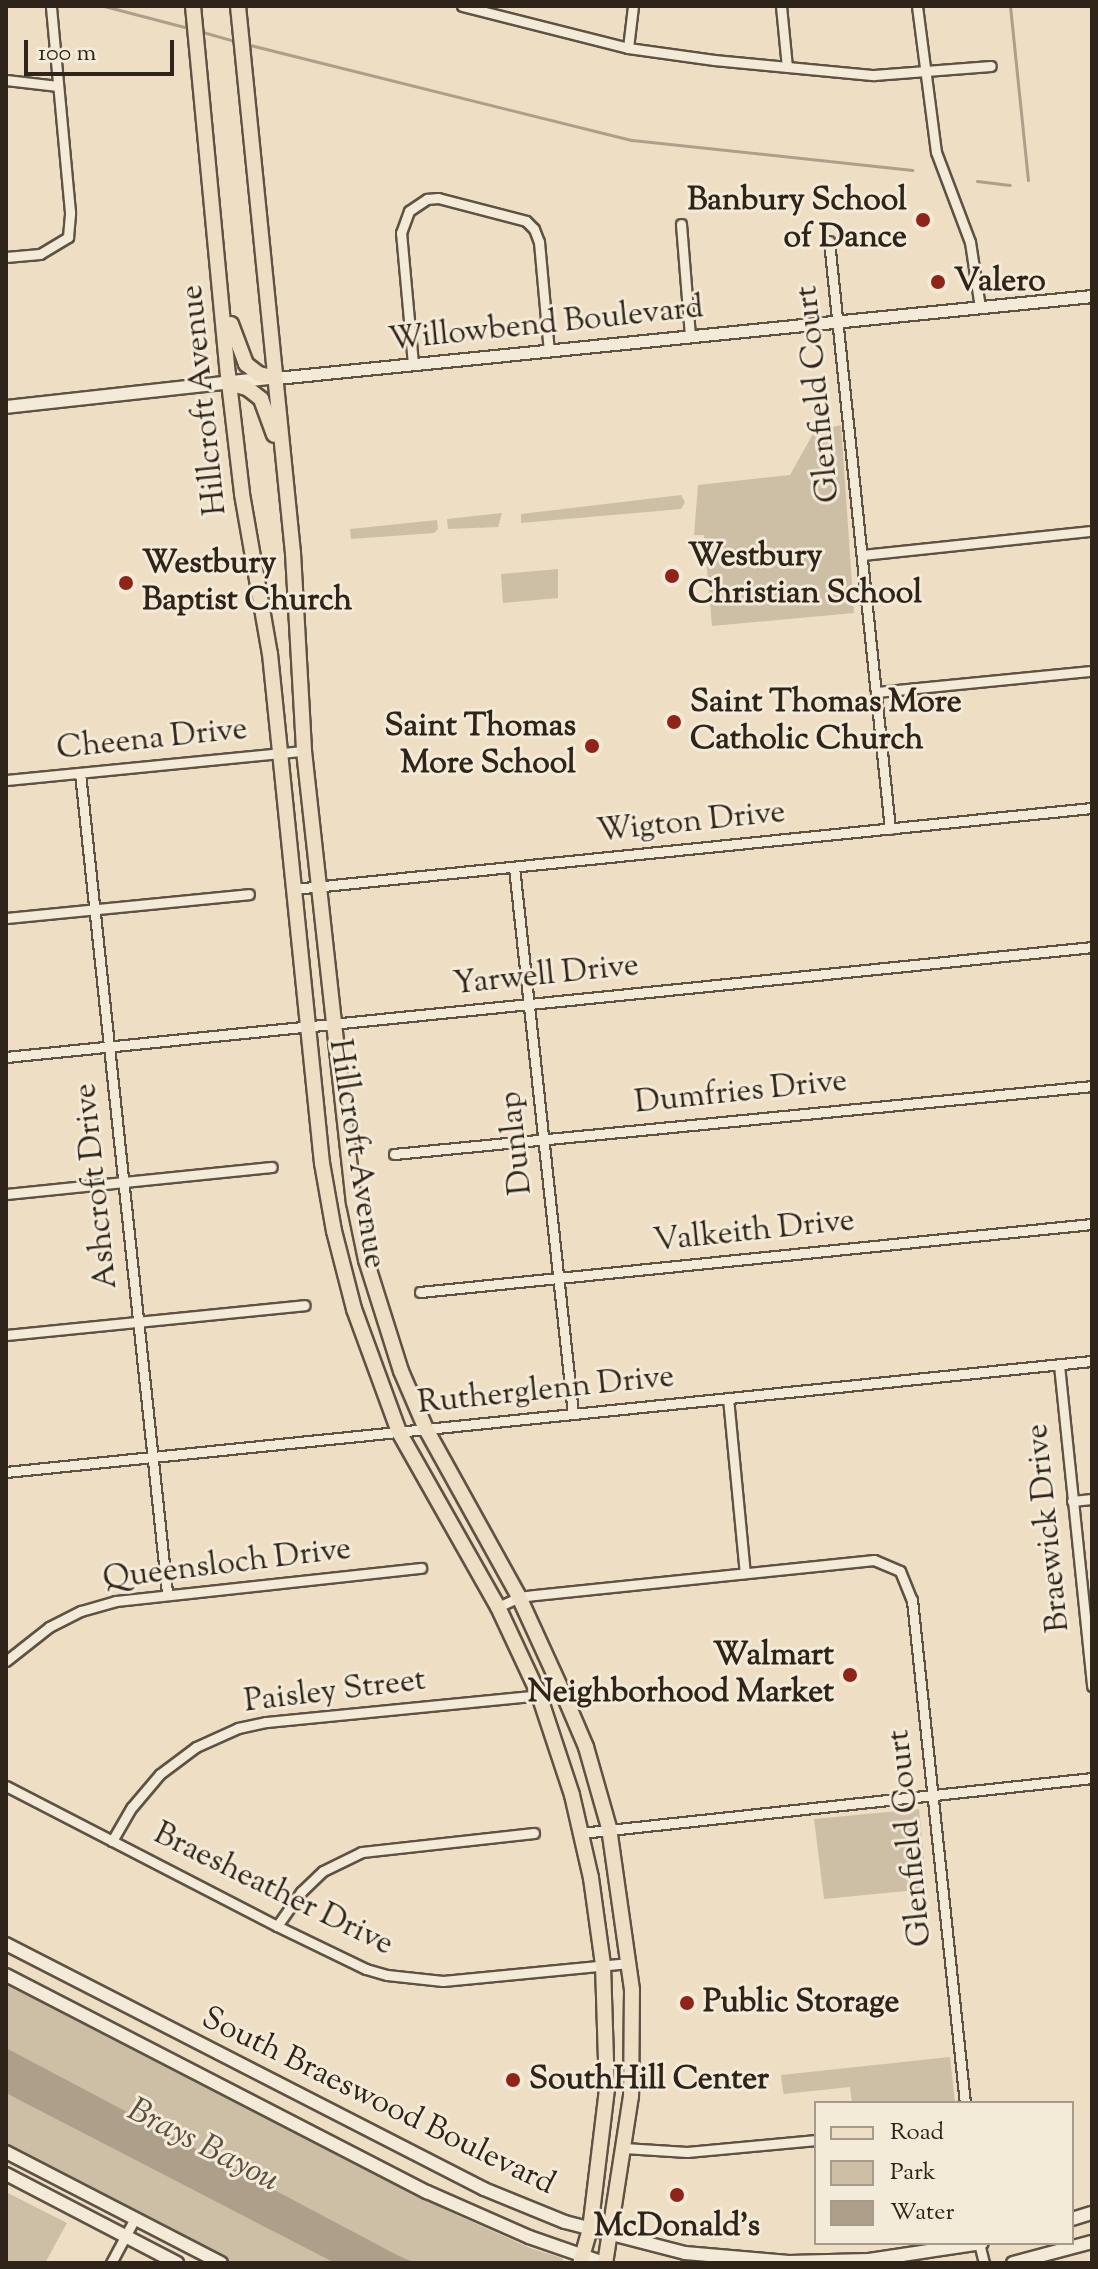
<!DOCTYPE html>
<style>
body{margin:0}
#map{position:relative;width:1098px;height:2269px;overflow:hidden;background:#eedec3;font-family:"Sorts Mill Goudy",serif}
div>[style]{position:absolute}
.green>*{inset:0;background:#cdbea6}
.water>*{inset:0;background:#ad9f8a}
.stream>*{height:3px;margin:-1.5px;padding:0 1.5px;transform-origin:1.5px;border-radius:1.5px;background:#ad9f8a}
.roads{filter:drop-shadow(2px 0 #5e5244) drop-shadow(-2px 0 #5e5244) drop-shadow(0 2px #5e5244) drop-shadow(0 -2px #5e5244)}
.minor>*{height:9px;margin:-4.5px;padding:0 4.5px;transform-origin:4.5px;border-radius:4.5px;background:#f4ead8}
.tertiary>*{height:11px;margin:-5.5px;padding:0 5.5px;transform-origin:5.5px;border-radius:5.5px;background:#f4ead8}
.secondary>*{height:12px;margin:-6px;padding:0 6px;transform-origin:6px;border-radius:6px;background:#f4ead8}
.primary>*{height:14px;margin:-7px;padding:0 7px;transform-origin:7px;border-radius:7px;background:#eedec3}
.dots>*{width:22px;height:22px;translate:-50% -50%;box-sizing:border-box;border:4px solid #f4ead8;border-radius:50%}
span{translate:-50% -50%;white-space:nowrap;text-align:center;line-height:1.15;-webkit-text-stroke:6px #f4ead8;paint-order:stroke}
.poi-label{font-size:32px;color:#2e241a;font-weight:700}
.right{translate:-100% -50%;text-align:right}
.left{translate:0 -50%;text-align:left}
.street-label{font-size:32px;color:#2e241a}
.water-label{font-size:34px;color:#5a4f41;font-style:italic}
.frame{position:absolute;inset:0;border:8px solid #2e241a;pointer-events:none}
.legend{position:absolute;left:814px;top:2101px;width:260px;height:144px;box-sizing:border-box;background:#f4ead8;border:2px solid #a59b8c;margin:0;padding:10px 14px;list-style:none;font-size:24px;color:#2e241a}
.legend li{display:flex;align-items:center;gap:16px;height:40px}
.legend b{width:40px;border:2px solid #a59b8c}
.scale{position:absolute;left:24px;top:40px;width:150px;height:36px;box-sizing:border-box;border:4px solid #2e241a;border-top:0;padding-left:10px;font-size:24px;line-height:28px;white-space:nowrap;color:#2e241a;-webkit-text-stroke:6px #f4ead8;paint-order:stroke}
</style>
<div id="map">
<div class="green">
<i style="clip-path:polygon(841px 425px,854px 613px,712px 626px,704px 535px,694px 535px,698px 485px,790px 475px,814px 432px)"></i>
<i style="clip-path:polygon(681px 495px,685px 502px,681px 509px,521px 523px,521px 514px)"></i>
<i style="clip-path:polygon(502px 513px,498px 527px,448px 529px,447px 519px)"></i>
<i style="clip-path:polygon(437px 520px,438px 529px,434px 533px,351px 539px,350px 529px)"></i>
<i style="clip-path:polygon(558px 569px,558px 598px,503px 603px,501px 574px)"></i>
<i style="clip-path:polygon(919px 1809px,927px 1889px,824px 1899px,814px 1819px)"></i>
<i style="clip-path:polygon(6px 1984px,450px 2212px,530px 2248px,562px 2258px,564px 2263px,231px 2263px,6px 2147px)"></i>
<i style="clip-path:polygon(950px 2057px,955px 2103px,852px 2103px,850px 2087px,784px 2094px,783px 2091px,781px 2075px)"></i>
<i style="clip-path:polygon(6px 2192px,67px 2223px,45px 2263px,6px 2263px)"></i>
</div>
<div class="water">
<i style="clip-path:polygon(6px 2048px,397px 2255px,415px 2263px,335px 2263px,6px 2093px)"></i>
</div>
<div class="stream">
<i style="left:104px;top:6px;width:91px;rotate:14.6deg"></i>
<i style="left:1010px;top:6px;width:175px;rotate:84.1deg"></i>
<i style="left:199px;top:31px;width:41px;rotate:15.8deg"></i>
<i style="left:246px;top:44px;width:398px;rotate:14deg"></i>
<i style="left:632px;top:140px;width:282px;rotate:6.1deg"></i>
<i style="left:977px;top:181px;width:33px;rotate:7deg"></i>
</div>
<div class="roads">
<div class="minor">
<i style="left:462px;top:6px;width:171px;rotate:14.2deg"></i>
<i style="left:628px;top:48px;width:87px;rotate:7.9deg"></i>
<i style="left:714px;top:60px;width:161px;rotate:5.4deg"></i>
<i style="left:874px;top:75px;width:117px;rotate:-4.4deg"></i>
<i style="left:781px;top:6px;width:61px;rotate:84.4deg"></i>
<i style="left:917px;top:6px;width:147px;rotate:82.6deg"></i>
<i style="left:936px;top:152px;width:96px;rotate:69.3deg"></i>
<i style="left:970px;top:242px;width:66px;rotate:81.3deg"></i>
<i style="left:628px;top:48px;width:42px;rotate:-83.2deg"></i>
<i style="left:6px;top:80px;width:52px;rotate:6.6deg"></i>
<i style="left:681px;top:224px;width:113px;rotate:85.4deg"></i>
<i style="left:829px;top:241px;width:591px;rotate:84.08deg"></i>
<i style="left:6px;top:257px;width:34px;rotate:-5deg"></i>
<i style="left:40px;top:254px;width:33px;rotate:-31deg"></i>
<i style="left:68px;top:237px;width:25px;rotate:-85deg"></i>
<i style="left:70px;top:212px;width:207px;rotate:-95.3deg"></i>
<i style="left:413px;top:364px;width:132px;rotate:-95.2deg"></i>
<i style="left:401px;top:233px;width:23px;rotate:-70deg"></i>
<i style="left:409px;top:211px;width:22px;rotate:-34deg"></i>
<i style="left:427px;top:199px;width:11px;rotate:-5deg"></i>
<i style="left:438px;top:198px;width:91px;rotate:14.6deg"></i>
<i style="left:526px;top:221px;width:11px;rotate:45deg"></i>
<i style="left:534px;top:229px;width:14px;rotate:69deg"></i>
<i style="left:539px;top:242px;width:109px;rotate:84.8deg"></i>
<i style="left:862px;top:555px;width:231px;rotate:-6deg"></i>
<i style="left:876px;top:692px;width:217px;rotate:-5.6deg"></i>
<i style="left:80px;top:773px;width:825px;rotate:83.94deg"></i>
<i style="left:6px;top:780px;width:299px;rotate:-5.6deg"></i>
<i style="left:514px;top:867px;width:550px;rotate:83.84deg"></i>
<i style="left:294px;top:889px;width:802px;rotate:-5.8deg"></i>
<i style="left:6px;top:918px;width:244px;rotate:-5.6deg"></i>
<i style="left:6px;top:1057px;width:1092px;rotate:-5.78deg"></i>
<i style="left:394px;top:1154px;width:701px;rotate:-5.56deg"></i>
<i style="left:6px;top:1194px;width:267px;rotate:-5.8deg"></i>
<i style="left:420px;top:1292px;width:675px;rotate:-5.78deg"></i>
<i style="left:6px;top:1335px;width:300px;rotate:-5.7deg"></i>
<i style="left:1059px;top:1365px;width:323px;rotate:84.1deg"></i>
<i style="left:728px;top:1398px;width:176px;rotate:84.5deg"></i>
<i style="left:6px;top:1472px;width:1092px;rotate:-5.84deg"></i>
<i style="left:1072px;top:1501px;width:20px;rotate:-6deg"></i>
<i style="left:498px;top:1607px;width:23px;rotate:-25deg"></i>
<i style="left:519px;top:1597px;width:16px;rotate:-7deg"></i>
<i style="left:535px;top:1595px;width:341px;rotate:-5.9deg"></i>
<i style="left:874px;top:1560px;width:28px;rotate:23deg"></i>
<i style="left:900px;top:1571px;width:31px;rotate:68deg"></i>
<i style="left:912px;top:1600px;width:506px;rotate:83.99deg"></i>
<i style="left:6px;top:1661px;width:55px;rotate:-38.3deg"></i>
<i style="left:49px;top:1627px;width:36px;rotate:-27deg"></i>
<i style="left:81px;top:1611px;width:36px;rotate:-16deg"></i>
<i style="left:116px;top:1601px;width:307px;rotate:-6.2deg"></i>
<i style="left:6px;top:1786px;width:305px;rotate:27.3deg"></i>
<i style="left:277px;top:1926px;width:99px;rotate:25.8deg"></i>
<i style="left:366px;top:1969px;width:22px;rotate:16deg"></i>
<i style="left:387px;top:1975px;width:56px;rotate:6.1deg"></i>
<i style="left:443px;top:1981px;width:187px;rotate:-5.5deg"></i>
<i style="left:581px;top:1833px;width:514px;rotate:-6.14deg"></i>
<i style="left:112px;top:1841px;width:39px;rotate:-60deg"></i>
<i style="left:132px;top:1807px;width:43px;rotate:-49.7deg"></i>
<i style="left:160px;top:1774px;width:45px;rotate:-36.9deg"></i>
<i style="left:196px;top:1747px;width:46px;rotate:-24.3deg"></i>
<i style="left:238px;top:1728px;width:29px;rotate:-12deg"></i>
<i style="left:266px;top:1722px;width:298px;rotate:-5.6deg"></i>
<i style="left:277px;top:1926px;width:42px;rotate:-54.8deg"></i>
<i style="left:301px;top:1892px;width:30px;rotate:-44deg"></i>
<i style="left:323px;top:1871px;width:43px;rotate:-26deg"></i>
<i style="left:362px;top:1852px;width:173px;rotate:-6.3deg"></i>
<i style="left:624px;top:2148px;width:63px;rotate:3.6deg"></i>
<i style="left:687px;top:2152px;width:130px;rotate:-5.3deg"></i>
<i style="left:979px;top:2243px;width:21px;rotate:76deg"></i>
<i style="left:111px;top:2263px;width:51px;rotate:-61.9deg"></i>
</div>
<div class="tertiary">
<i style="left:276px;top:378px;width:820px;rotate:-5.74deg"></i>
</div>
<div class="secondary">
<i style="left:6px;top:407px;width:265px;rotate:-6.3deg"></i>
<i style="left:6px;top:1944px;width:537px;rotate:27.14deg"></i>
<i style="left:484px;top:2189px;width:87px;rotate:22.2deg"></i>
<i style="left:565px;top:2222px;width:124px;rotate:14.5deg"></i>
<i style="left:685px;top:2253px;width:104px;rotate:4.9deg"></i>
<i style="left:789px;top:2262px;width:80px;rotate:-1.4deg"></i>
<i style="left:869px;top:2260px;width:114px;rotate:-8.6deg"></i>
<i style="left:6px;top:1975px;width:474px;rotate:27.3deg"></i>
<i style="left:427px;top:2192px;width:111px;rotate:23.8deg"></i>
<i style="left:529px;top:2237px;width:79px;rotate:19.1deg"></i>
<i style="left:6px;top:2152px;width:242px;rotate:27.3deg"></i>
<i style="left:6px;top:2174px;width:193px;rotate:27.5deg"></i>
<i style="left:1072px;top:2219px;width:21px;rotate:-17deg"></i>
<i style="left:1013px;top:2263px;width:82px;rotate:-14.9deg"></i>
</div>
<div class="primary">
<i style="left:193px;top:6px;width:370px;rotate:84.6deg"></i>
<i style="left:228px;top:374px;width:121px;rotate:83.3deg"></i>
<i style="left:242px;top:494px;width:162px;rotate:80.1deg"></i>
<i style="left:270px;top:654px;width:512px;rotate:84.17deg"></i>
<i style="left:322px;top:1163px;width:69px;rotate:80deg"></i>
<i style="left:334px;top:1231px;width:81px;rotate:75.6deg"></i>
<i style="left:354px;top:1309px;width:131px;rotate:69.9deg"></i>
<i style="left:399px;top:1432px;width:201px;rotate:60.5deg"></i>
<i style="left:498px;top:1607px;width:97px;rotate:65deg"></i>
<i style="left:539px;top:1695px;width:105px;rotate:71.7deg"></i>
<i style="left:572px;top:1795px;width:85px;rotate:77.1deg"></i>
<i style="left:591px;top:1878px;width:88px;rotate:82.1deg"></i>
<i style="left:603px;top:1965px;width:124px;rotate:88.2deg"></i>
<i style="left:607px;top:2089px;width:141px;rotate:96.9deg"></i>
<i style="left:590px;top:2229px;width:35px;rotate:106deg"></i>
<i style="left:238px;top:6px;width:550px;rotate:84.26deg"></i>
<i style="left:293px;top:553px;width:198px;rotate:86.8deg"></i>
<i style="left:304px;top:751px;width:454px;rotate:83.7deg"></i>
<i style="left:354px;top:1202px;width:59px;rotate:78.3deg"></i>
<i style="left:366px;top:1260px;width:116px;rotate:72.5deg"></i>
<i style="left:401px;top:1371px;width:63px;rotate:66.7deg"></i>
<i style="left:426px;top:1429px;width:192px;rotate:61deg"></i>
<i style="left:519px;top:1597px;width:106px;rotate:65.4deg"></i>
<i style="left:563px;top:1693px;width:59px;rotate:66.9deg"></i>
<i style="left:586px;top:1747px;width:84px;rotate:74.1deg"></i>
<i style="left:609px;top:1828px;width:164px;rotate:81.9deg"></i>
<i style="left:632px;top:1990px;width:106px;rotate:90.5deg"></i>
<i style="left:631px;top:2096px;width:169px;rotate:98.8deg"></i>
<i style="left:231px;top:324px;width:43px;rotate:69.4deg"></i>
<i style="left:246px;top:364px;width:16px;rotate:38deg"></i>
<i style="left:259px;top:374px;width:17px;rotate:13deg"></i>
<i style="left:229px;top:383px;width:19px;rotate:16deg"></i>
<i style="left:247px;top:388px;width:18px;rotate:38deg"></i>
<i style="left:261px;top:399px;width:38px;rotate:70deg"></i>
</div>
</div>
<div class="dots">
<i style="left:923px;top:220px;background:#8f2418"></i>
<i style="left:938px;top:282px;background:#8f2418"></i>
<i style="left:672px;top:576px;background:#8f2418"></i>
<i style="left:126px;top:583px;background:#8f2418"></i>
<i style="left:674px;top:722px;background:#8f2418"></i>
<i style="left:592px;top:746px;background:#8f2418"></i>
<i style="left:850px;top:1675px;background:#8f2418"></i>
<i style="left:687px;top:2003px;background:#8f2418"></i>
<i style="left:513px;top:2080px;background:#8f2418"></i>
<i style="left:677px;top:2195px;background:#8f2418"></i>
</div>
<div class="poi-label">
<span class="right" style="left:907px;top:220px">Banbury School<br>of Dance</span>
<span class="left" style="left:954px;top:282px">Valero</span>
<span class="left" style="left:688px;top:576px">Westbury<br>Christian School</span>
<span class="left" style="left:142px;top:583px">Westbury<br>Baptist Church</span>
<span class="left" style="left:690px;top:722px">Saint Thomas More<br>Catholic Church</span>
<span class="right" style="left:576px;top:746px">Saint Thomas<br>More School</span>
<span class="right" style="left:834px;top:1675px">Walmart<br>Neighborhood Market</span>
<span class="left" style="left:703px;top:2003px">Public Storage</span>
<span class="left" style="left:529px;top:2080px">SouthHill Center</span>
<span style="left:677px;top:2227px">McDonald's</span>
</div>
<div class="street-label">
<span style="left:546px;top:325px;rotate:-6deg">Willowbend Boulevard</span>
<span style="left:819px;top:394px;rotate:-96deg">Glenfield Court</span>
<span style="left:205px;top:400px;rotate:-96deg">Hillcroft Avenue</span>
<span style="left:152px;top:740px;rotate:-6deg">Cheena Drive</span>
<span style="left:691px;top:823px;rotate:-6deg">Wigton Drive</span>
<span style="left:546px;top:976px;rotate:-6deg">Yarwell Drive</span>
<span style="left:741px;top:1093px;rotate:-6deg">Dumfries Drive</span>
<span style="left:517px;top:1143px;rotate:-96deg">Dunlap</span>
<span style="left:356px;top:1154px;rotate:81deg">Hillcroft Avenue</span>
<span style="left:97px;top:1186px;rotate:-96deg">Ashcroft Drive</span>
<span style="left:754px;top:1232px;rotate:-6deg">Valkeith Drive</span>
<span style="left:546px;top:1391px;rotate:-6deg">Rutherglenn Drive</span>
<span style="left:1049px;top:1528px;rotate:-96deg">Braewick Drive</span>
<span style="left:227px;top:1565px;rotate:-7deg">Queensloch Drive</span>
<span style="left:335px;top:1692px;rotate:-7deg">Paisley Street</span>
<span style="left:911px;top:1838px;rotate:-96deg">Glenfield Court</span>
<span style="left:273px;top:1890px;rotate:26deg">Braesheather Drive</span>
<span style="left:378px;top:2102px;rotate:26deg">South Braeswood Boulevard</span>
</div>
<div class="water-label">
<span style="left:203px;top:2146px;rotate:27deg">Brays Bayou</span>
</div>
<div class="frame"></div>
<ul class="legend">
<li><b style="height:10px;background:#eedec3"></b>Road</li>
<li><b style="height:22px;background:#cdbea6"></b>Park</li>
<li><b style="height:22px;background:#ad9f8a"></b>Water</li>
</ul>
<div class="scale">100 m</div>
</div>
